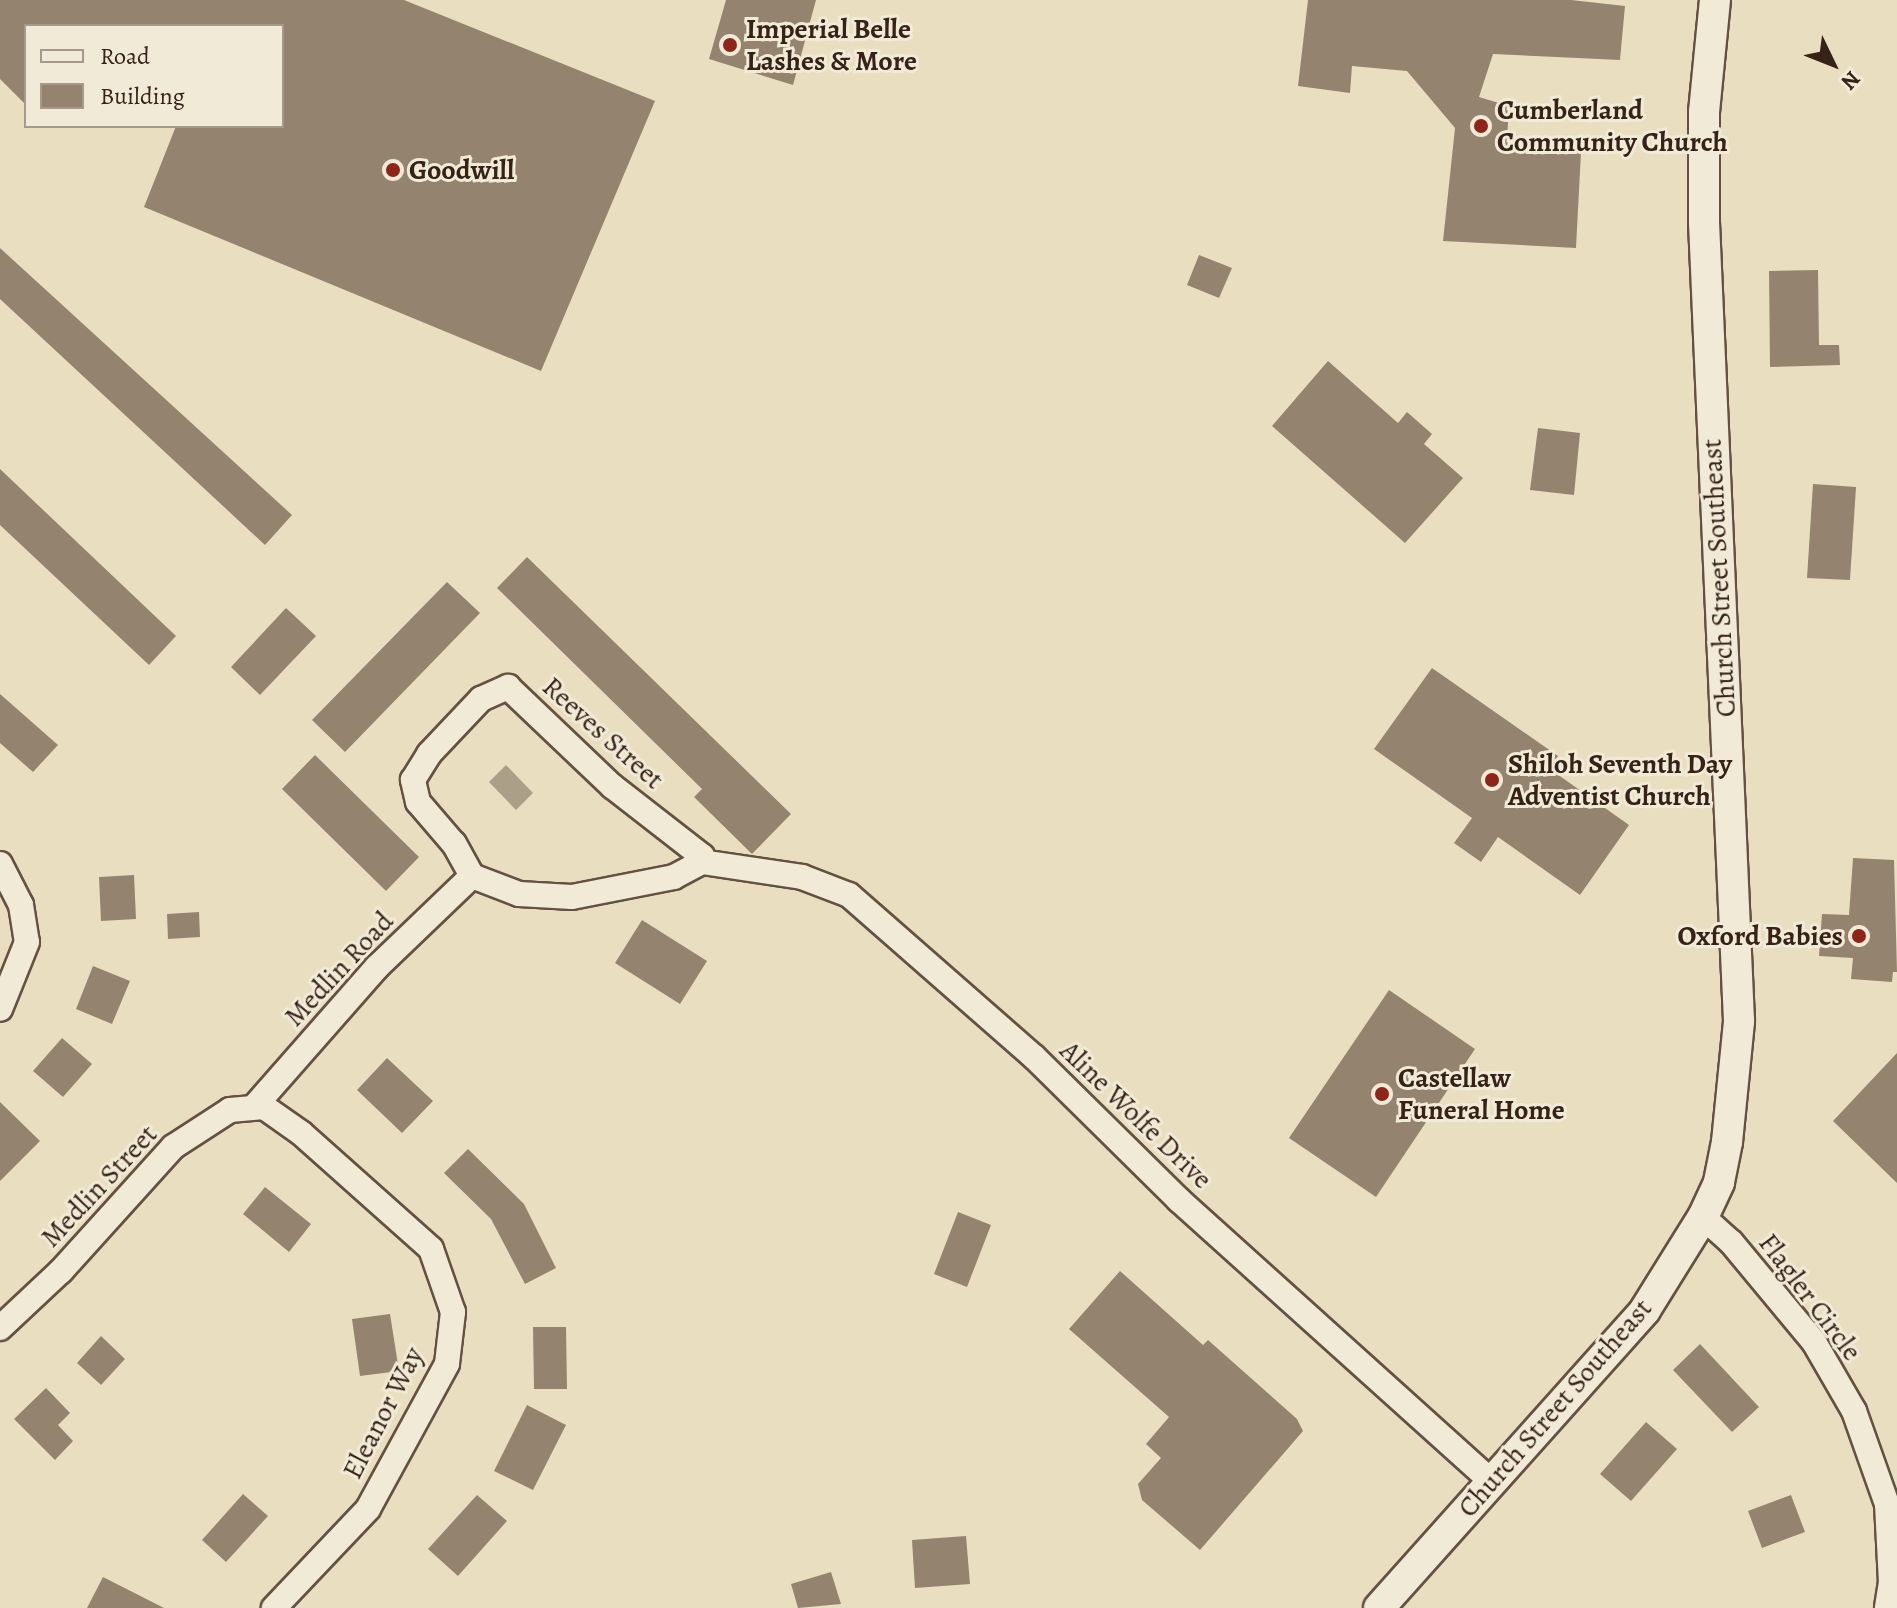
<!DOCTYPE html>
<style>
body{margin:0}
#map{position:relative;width:1897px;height:1608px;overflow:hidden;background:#e9dfc0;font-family:Alegreya,serif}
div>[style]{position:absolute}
.water>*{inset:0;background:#ac9f87}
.building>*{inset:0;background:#94846f}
.roads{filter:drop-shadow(2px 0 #645142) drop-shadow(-2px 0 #645142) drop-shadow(0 2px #645142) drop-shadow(0 -2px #645142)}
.minor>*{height:24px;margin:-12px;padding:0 12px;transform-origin:12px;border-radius:12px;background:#f1ead6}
.tertiary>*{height:30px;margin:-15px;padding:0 15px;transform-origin:15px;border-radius:15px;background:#f1ead6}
.dots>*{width:22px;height:22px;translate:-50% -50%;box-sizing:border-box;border:4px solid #f1ead6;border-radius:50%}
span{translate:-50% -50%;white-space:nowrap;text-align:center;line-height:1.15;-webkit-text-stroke:6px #f1ead6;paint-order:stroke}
.poi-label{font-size:28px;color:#372218;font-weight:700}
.left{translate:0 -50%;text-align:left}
.right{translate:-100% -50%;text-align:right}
.street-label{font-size:28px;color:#372218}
.legend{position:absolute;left:24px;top:24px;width:260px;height:104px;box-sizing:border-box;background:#f1ead6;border:2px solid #a79a8a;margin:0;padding:10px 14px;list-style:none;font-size:24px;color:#372218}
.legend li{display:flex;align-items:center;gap:16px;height:40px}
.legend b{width:40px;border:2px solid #a79a8a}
.north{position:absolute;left:1793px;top:24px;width:80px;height:80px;-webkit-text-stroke:6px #f1ead6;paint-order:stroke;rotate:133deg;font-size:22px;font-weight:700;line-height:32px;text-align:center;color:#372218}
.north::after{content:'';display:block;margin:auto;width:28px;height:36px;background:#372218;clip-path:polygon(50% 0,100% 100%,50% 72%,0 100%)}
</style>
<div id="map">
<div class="water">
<i style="clip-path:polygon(506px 765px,533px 793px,516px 810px,489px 782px)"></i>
</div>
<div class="building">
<i style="clip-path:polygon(0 0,404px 0,655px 101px,541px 371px,144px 207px,176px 126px,282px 126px,282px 26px,26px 26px,26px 105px,0 79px)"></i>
<i style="clip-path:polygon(726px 0,816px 0,793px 85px,709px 59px)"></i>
<i style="clip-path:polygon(1308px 0,1571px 0,1625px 6px,1620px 60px,1493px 54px,1479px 97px,1509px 106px,1507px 140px,1581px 152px,1576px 248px,1443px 241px,1455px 128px,1407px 71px,1352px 66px,1350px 93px,1298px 86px)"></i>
<i style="clip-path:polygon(0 248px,292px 515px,265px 545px,0 299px)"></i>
<i style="clip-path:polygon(1199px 255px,1232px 268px,1219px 298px,1187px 285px)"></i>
<i style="clip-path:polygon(1818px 270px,1819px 345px,1839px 345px,1840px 365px,1770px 367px,1769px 271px)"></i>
<i style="clip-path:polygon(1328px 361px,1398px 423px,1407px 412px,1432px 434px,1424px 444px,1463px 478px,1405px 543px,1272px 426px)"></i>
<i style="clip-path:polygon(1538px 428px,1580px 433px,1574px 495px,1530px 490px)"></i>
<i style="clip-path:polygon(0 469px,176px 636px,149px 665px,0 525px)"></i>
<i style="clip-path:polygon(1813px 484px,1856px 487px,1850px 580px,1807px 578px)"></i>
<i style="clip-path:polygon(527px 557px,791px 814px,752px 854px,694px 797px,702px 789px,497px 588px)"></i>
<i style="clip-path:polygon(447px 582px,480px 613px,345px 752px,312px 720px)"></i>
<i style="clip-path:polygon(286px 608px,316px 636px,260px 695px,231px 667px)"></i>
<i style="clip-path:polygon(1432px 668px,1558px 756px,1550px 769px,1629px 825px,1580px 895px,1498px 837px,1481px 862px,1454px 843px,1472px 818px,1374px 749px)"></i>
<i style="clip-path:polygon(0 694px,58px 745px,33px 772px,0 743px)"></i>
<i style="clip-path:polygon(315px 755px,419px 857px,386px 891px,282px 789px)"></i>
<i style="clip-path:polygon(1853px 858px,1894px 860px,1897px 972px,1893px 972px,1892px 982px,1851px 979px,1853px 958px,1819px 956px,1822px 914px,1849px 915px)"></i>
<i style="clip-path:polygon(134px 875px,136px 919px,101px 921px,99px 877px)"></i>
<i style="clip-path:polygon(199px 912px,200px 937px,168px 939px,167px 914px)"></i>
<i style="clip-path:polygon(642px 920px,707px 961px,680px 1004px,615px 963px)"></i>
<i style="clip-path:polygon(93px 966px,130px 981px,112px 1024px,76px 1009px)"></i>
<i style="clip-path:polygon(1389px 990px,1475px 1049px,1376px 1197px,1289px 1138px)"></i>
<i style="clip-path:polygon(62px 1038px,92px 1064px,63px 1097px,33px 1071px)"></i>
<i style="clip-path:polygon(1897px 1053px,1897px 1183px,1833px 1121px)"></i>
<i style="clip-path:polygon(387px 1058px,433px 1101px,402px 1133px,357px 1090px)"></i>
<i style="clip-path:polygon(0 1102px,40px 1141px,0 1181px)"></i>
<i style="clip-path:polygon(468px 1149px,524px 1204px,556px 1268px,525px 1284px,491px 1219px,444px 1173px)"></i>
<i style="clip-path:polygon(265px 1187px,311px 1224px,289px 1252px,243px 1214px)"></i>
<i style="clip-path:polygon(958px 1212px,991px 1225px,967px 1287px,934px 1274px)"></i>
<i style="clip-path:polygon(1120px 1271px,1203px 1345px,1208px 1340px,1297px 1419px,1303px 1431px,1200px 1550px,1142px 1500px,1138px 1484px,1161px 1458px,1146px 1444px,1169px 1417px,1069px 1329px)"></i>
<i style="clip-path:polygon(390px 1314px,399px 1371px,360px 1376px,352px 1319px)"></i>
<i style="clip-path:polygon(533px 1327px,566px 1327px,567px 1389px,534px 1389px)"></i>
<i style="clip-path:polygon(101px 1336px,125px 1359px,101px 1385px,77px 1363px)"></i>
<i style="clip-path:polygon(1700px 1344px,1759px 1407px,1732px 1432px,1673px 1370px)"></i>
<i style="clip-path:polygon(46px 1388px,70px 1413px,58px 1425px,73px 1441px,55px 1460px,14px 1419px)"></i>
<i style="clip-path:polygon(527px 1405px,566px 1425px,533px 1490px,494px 1471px)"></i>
<i style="clip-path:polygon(1646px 1422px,1677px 1449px,1631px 1501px,1600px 1474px)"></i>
<i style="clip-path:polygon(243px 1494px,268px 1516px,226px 1562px,202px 1540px)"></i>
<i style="clip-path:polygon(477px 1495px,507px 1521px,458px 1576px,428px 1549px)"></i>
<i style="clip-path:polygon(1791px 1495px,1805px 1532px,1762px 1548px,1748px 1511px)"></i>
<i style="clip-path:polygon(966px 1536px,970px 1584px,915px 1588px,912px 1540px)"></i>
<i style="clip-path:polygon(831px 1572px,841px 1604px,798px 1608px,791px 1584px)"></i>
<i style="clip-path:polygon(103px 1577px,164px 1608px,87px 1608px)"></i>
</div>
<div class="roads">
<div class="minor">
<i style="left:508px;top:687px;width:144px;rotate:43.6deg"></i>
<i style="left:612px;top:786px;width:114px;rotate:37.9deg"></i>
<i style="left:702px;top:856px;width:6px;rotate:90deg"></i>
<i style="left:702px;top:862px;width:32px;rotate:152deg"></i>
<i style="left:674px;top:877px;width:104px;rotate:168.9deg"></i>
<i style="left:572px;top:897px;width:53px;rotate:-176.8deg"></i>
<i style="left:519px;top:894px;width:50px;rotate:-159deg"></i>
<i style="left:472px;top:876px;width:37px;rotate:-119deg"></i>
<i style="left:454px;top:844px;width:55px;rotate:-130.6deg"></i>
<i style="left:418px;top:802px;width:23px;rotate:-103deg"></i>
<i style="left:413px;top:780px;width:31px;rotate:-58deg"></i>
<i style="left:429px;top:754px;width:76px;rotate:-46.6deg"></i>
<i style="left:481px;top:699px;width:30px;rotate:-24deg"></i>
<i style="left:702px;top:862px;width:101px;rotate:8.5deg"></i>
<i style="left:802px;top:877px;width:50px;rotate:21deg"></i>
<i style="left:849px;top:895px;width:246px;rotate:41.2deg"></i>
<i style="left:1034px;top:1057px;width:204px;rotate:44.6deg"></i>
<i style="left:1179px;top:1200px;width:420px;rotate:42deg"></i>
<i style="left:0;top:864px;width:46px;rotate:62.9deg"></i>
<i style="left:21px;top:905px;width:37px;rotate:81deg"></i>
<i style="left:27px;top:942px;width:72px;rotate:111.9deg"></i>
<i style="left:254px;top:1107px;width:186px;rotate:-48.7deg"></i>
<i style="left:377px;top:967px;width:132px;rotate:-43.8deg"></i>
<i style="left:1703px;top:1217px;width:38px;rotate:42deg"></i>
<i style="left:1731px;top:1242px;width:130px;rotate:50.3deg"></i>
<i style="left:1814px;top:1342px;width:80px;rotate:59.9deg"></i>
<i style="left:1854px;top:1411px;width:99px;rotate:70.5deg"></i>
<i style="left:1887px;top:1504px;width:78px;rotate:87.1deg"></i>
<i style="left:1891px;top:1582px;width:26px;rotate:99deg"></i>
<i style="left:0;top:1328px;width:83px;rotate:-43.1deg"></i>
<i style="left:61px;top:1271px;width:167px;rotate:-47.9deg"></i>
<i style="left:173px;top:1147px;width:68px;rotate:-33deg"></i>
<i style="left:230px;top:1110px;width:34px;rotate:-5deg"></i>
<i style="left:264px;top:1107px;width:45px;rotate:35.1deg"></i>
<i style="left:301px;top:1133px;width:174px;rotate:41.7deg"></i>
<i style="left:431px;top:1249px;width:67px;rotate:70.8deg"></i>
<i style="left:453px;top:1312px;width:52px;rotate:96.6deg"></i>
<i style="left:447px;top:1364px;width:165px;rotate:118.6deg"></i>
<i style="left:368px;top:1509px;width:137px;rotate:133.5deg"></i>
</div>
<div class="tertiary">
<i style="left:1379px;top:1608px;width:399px;rotate:-48.2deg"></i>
<i style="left:1645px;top:1310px;width:110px;rotate:-58.1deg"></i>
<i style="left:1703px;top:1217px;width:38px;rotate:-65deg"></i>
<i style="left:1719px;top:1182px;width:41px;rotate:-78.7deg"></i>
<i style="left:1727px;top:1142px;width:122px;rotate:-84.3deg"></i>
<i style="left:1739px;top:1021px;width:800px;rotate:-92.51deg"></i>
<i style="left:1704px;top:222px;width:110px;rotate:-90deg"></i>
<i style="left:1704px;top:112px;width:113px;rotate:-84.4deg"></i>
</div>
</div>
<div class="dots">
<i style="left:730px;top:45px;background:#8f2418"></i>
<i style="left:1481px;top:126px;background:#8f2418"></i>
<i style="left:393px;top:170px;background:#8f2418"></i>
<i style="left:1492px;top:780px;background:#8f2418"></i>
<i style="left:1859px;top:936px;background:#8f2418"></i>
<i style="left:1382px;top:1094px;background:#8f2418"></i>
</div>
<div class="poi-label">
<span class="left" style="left:746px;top:45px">Imperial Belle<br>Lashes &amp; More</span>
<span class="left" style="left:1497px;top:126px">Cumberland<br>Community Church</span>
<span class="left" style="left:409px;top:170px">Goodwill</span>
<span class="left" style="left:1508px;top:780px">Shiloh Seventh Day<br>Adventist Church</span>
<span class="right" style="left:1843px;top:936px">Oxford Babies</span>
<span class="left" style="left:1398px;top:1094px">Castellaw<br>Funeral Home</span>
</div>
<div class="street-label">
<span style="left:1719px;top:578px;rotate:-93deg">Church Street Southeast</span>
<span style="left:603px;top:733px;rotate:42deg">Reeves Street</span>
<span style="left:339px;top:969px;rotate:-47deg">Medlin Road</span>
<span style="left:1136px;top:1115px;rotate:44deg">Aline Wolfe Drive</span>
<span style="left:99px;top:1186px;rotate:-47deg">Medlin Street</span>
<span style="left:1810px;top:1297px;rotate:53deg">Flagler Circle</span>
<span style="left:1555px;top:1408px;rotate:-49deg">Church Street Southeast</span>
<span style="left:383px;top:1413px;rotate:-63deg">Eleanor Way</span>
</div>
<ul class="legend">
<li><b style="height:10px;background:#f1ead6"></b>Road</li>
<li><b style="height:22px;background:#94846f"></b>Building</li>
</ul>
<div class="north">N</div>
</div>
